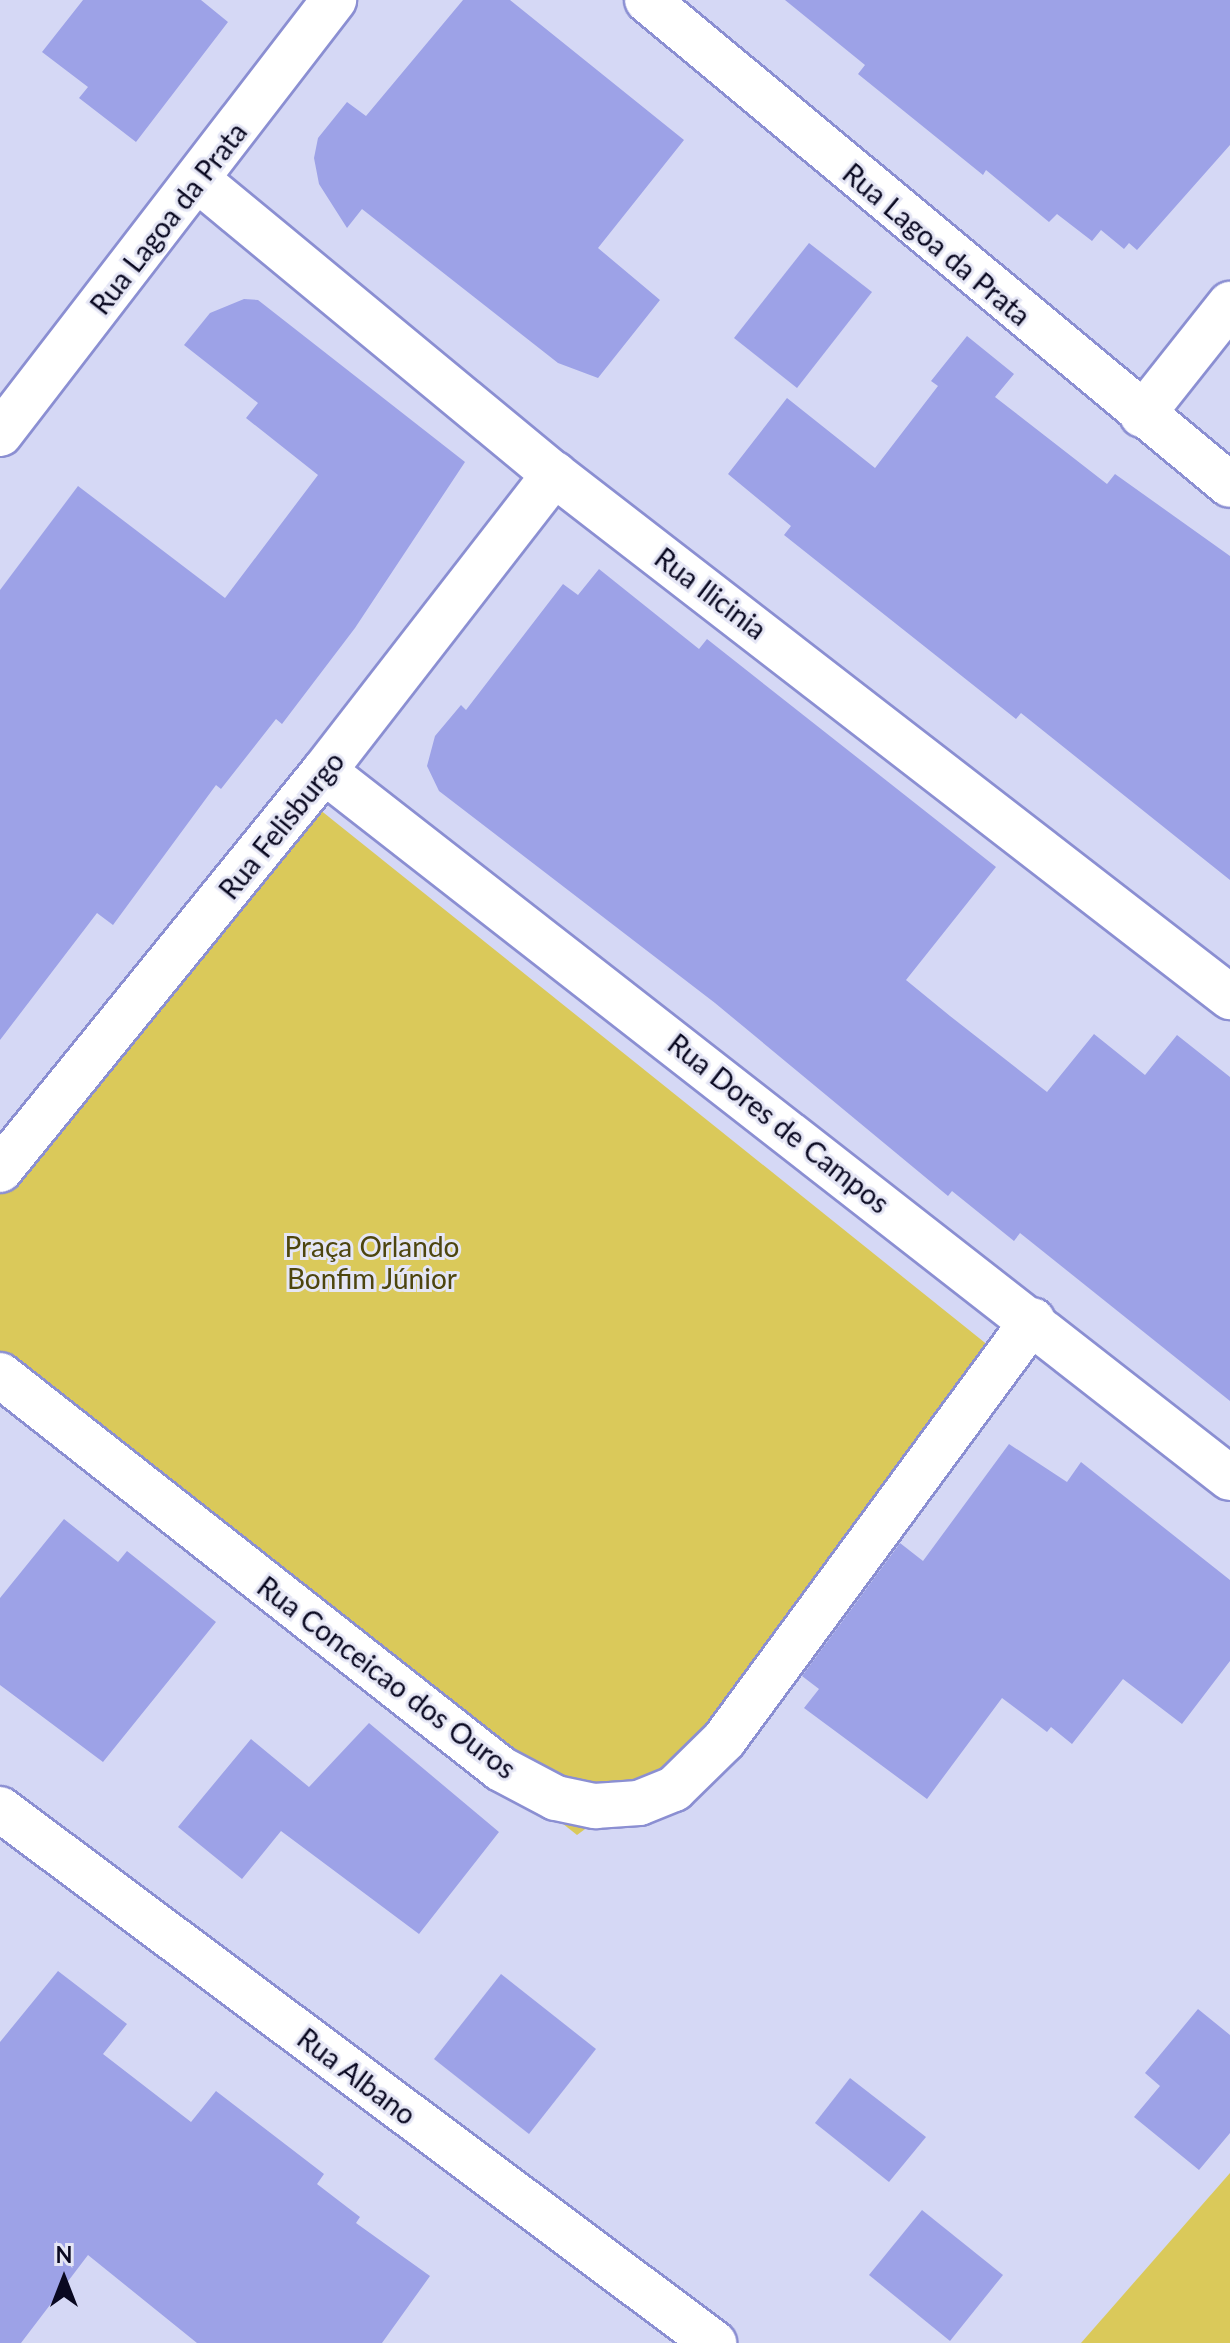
<!DOCTYPE html>
<meta charset="utf-8">
<style>
body{margin:0}
#map{position:relative;width:1230px;height:2343px;overflow:hidden;background:#d5d8f5;font-family:Lato,sans-serif}
div>[style]{position:absolute}
.green>*{inset:0;background:#dac95a}
.building>*{inset:0;background:#9da2e7}
.roads{filter:drop-shadow(2px 0 #8b8fd2) drop-shadow(-2px 0 #8b8fd2) drop-shadow(0 2px #8b8fd2) drop-shadow(0 -2px #8b8fd2)}
.minor>*{height:44px;margin:-22px;padding:0 22px;transform-origin:22px;border-radius:22px;background:#fff}
span{translate:-50% -50%;white-space:nowrap;text-align:center;line-height:1.15;-webkit-text-stroke:6px #e5e6f5;paint-order:stroke}
.street-label{font-size:28px;color:#0a0921}
.park-label{font-size:28px;color:#4d450e}
.north{position:absolute;left:24px;top:2239px;width:80px;height:80px;-webkit-text-stroke:6px #e5e6f5;paint-order:stroke;rotate:0deg;font-size:22px;font-weight:700;line-height:32px;text-align:center;color:#0a0921}
.north::after{content:'';display:block;margin:auto;width:28px;height:36px;background:#0a0921;clip-path:polygon(50% 0,100% 100%,50% 72%,0 100%)}
</style>
<div id="map">
<div class="green">
<i style="clip-path:polygon(304px 797px,989px 1346px,684px 1756px,577px 1835px,0 1376px,0 1170px)"></i>
<i style="clip-path:polygon(1230px 2173px,1230px 2343px,1081px 2343px)"></i>
</div>
<div class="building">
<i style="clip-path:polygon(83px 0,201px 0,228px 22px,136px 142px,79px 98px,88px 87px,42px 52px)"></i>
<i style="clip-path:polygon(463px 0,510px 0,684px 140px,598px 248px,660px 300px,598px 378px,558px 363px,362px 209px,347px 228px,319px 184px,314px 158px,318px 138px,347px 102px,366px 116px)"></i>
<i style="clip-path:polygon(785px 0,1230px 0,1230px 145px,1137px 250px,1129px 243px,1124px 249px,1101px 230px,1092px 241px,1057px 214px,1049px 222px,986px 170px,983px 175px,858px 74px,865px 65px)"></i>
<i style="clip-path:polygon(809px 243px,872px 292px,797px 388px,734px 338px)"></i>
<i style="clip-path:polygon(244px 299px,258px 300px,465px 462px,355px 628px,282px 724px,276px 719px,221px 789px,216px 785px,113px 925px,97px 913px,0 1040px,0 590px,78px 486px,225px 598px,318px 475px,246px 418px,258px 403px,184px 345px,210px 313px)"></i>
<i style="clip-path:polygon(967px 336px,1014px 374px,995px 397px,1107px 484px,1115px 474px,1230px 556px,1230px 880px,1021px 713px,1016px 719px,784px 535px,791px 526px,728px 474px,787px 398px,875px 468px,938px 386px,931px 381px)"></i>
<i style="clip-path:polygon(599px 569px,699px 649px,707px 639px,996px 867px,906px 980px,950px 1016px,1047px 1092px,1094px 1034px,1145px 1075px,1177px 1035px,1230px 1077px,1230px 1401px,1020px 1233px,1014px 1241px,952px 1191px,948px 1196px,715px 1003px,439px 791px,427px 766px,435px 736px,461px 705px,466px 710px,563px 584px,578px 595px)"></i>
<i style="clip-path:polygon(1009px 1444px,1067px 1482px,1081px 1462px,1230px 1580px,1230px 1661px,1182px 1724px,1123px 1679px,1072px 1744px,1051px 1727px,1047px 1732px,1002px 1698px,927px 1799px,804px 1708px,819px 1689px,802px 1676px,900px 1543px,923px 1561px)"></i>
<i style="clip-path:polygon(64px 1519px,118px 1562px,127px 1551px,216px 1622px,103px 1762px,0 1685px,0 1598px)"></i>
<i style="clip-path:polygon(369px 1723px,499px 1832px,419px 1934px,281px 1831px,242px 1879px,178px 1827px,251px 1739px,309px 1787px)"></i>
<i style="clip-path:polygon(58px 1971px,127px 2024px,103px 2054px,191px 2122px,216px 2091px,324px 2174px,317px 2184px,360px 2217px,356px 2223px,430px 2276px,382px 2343px,197px 2343px,88px 2255px,21px 2343px,0 2343px,0 2042px)"></i>
<i style="clip-path:polygon(501px 1974px,596px 2049px,529px 2134px,434px 2059px)"></i>
<i style="clip-path:polygon(1198px 2009px,1230px 2035px,1230px 2133px,1199px 2170px,1134px 2117px,1160px 2086px,1145px 2073px)"></i>
<i style="clip-path:polygon(850px 2078px,926px 2137px,889px 2182px,815px 2123px)"></i>
<i style="clip-path:polygon(922px 2210px,1003px 2275px,950px 2341px,869px 2275px)"></i>
</div>
<div class="roads">
<div class="minor">
<i style="left:647px;top:0;width:758px;rotate:39.76deg"></i>
<i style="left:198px;top:180px;width:462px;rotate:39.6deg"></i>
<i style="left:554px;top:474px;width:855px;rotate:37.73deg"></i>
<i style="left:1142px;top:415px;width:142px;rotate:-51.6deg"></i>
<i style="left:0;top:434px;width:548px;rotate:-52.42deg"></i>
<i style="left:324px;top:771px;width:1149px;rotate:37.97deg"></i>
<i style="left:0;top:1170px;width:514px;rotate:-50.92deg"></i>
<i style="left:324px;top:771px;width:376px;rotate:-52.2deg"></i>
<i style="left:0;top:1375px;width:637px;rotate:38.18deg"></i>
<i style="left:501px;top:1769px;width:62px;rotate:27.8deg"></i>
<i style="left:556px;top:1798px;width:40px;rotate:12deg"></i>
<i style="left:595px;top:1806px;width:44px;rotate:-3.9deg"></i>
<i style="left:639px;top:1803px;width:38px;rotate:-22deg"></i>
<i style="left:674px;top:1789px;width:70px;rotate:-44.4deg"></i>
<i style="left:724px;top:1740px;width:521px;rotate:-53.66deg"></i>
<i style="left:0;top:1809px;width:892px;rotate:36.79deg"></i>
</div>
</div>
<div class="street-label">
<span style="left:168px;top:218px;rotate:-52deg">Rua Lagoa da Prata</span>
<span style="left:937px;top:244px;rotate:40deg">Rua Lagoa da Prata</span>
<span style="left:711px;top:593px;rotate:37deg">Rua Ilicinia</span>
<span style="left:281px;top:825px;rotate:-51deg">Rua Felisburgo</span>
<span style="left:779px;top:1123px;rotate:38deg">Rua Dores de Campos</span>
<span style="left:387px;top:1677px;rotate:37deg">Rua Conceicao dos Ouros</span>
<span style="left:357px;top:2076px;rotate:37deg">Rua Albano</span>
</div>
<div class="park-label">
<span style="left:372px;top:1262px">Praça Orlando<br>Bonfim Júnior</span>
</div>
<div class="north">N</div>
</div>
